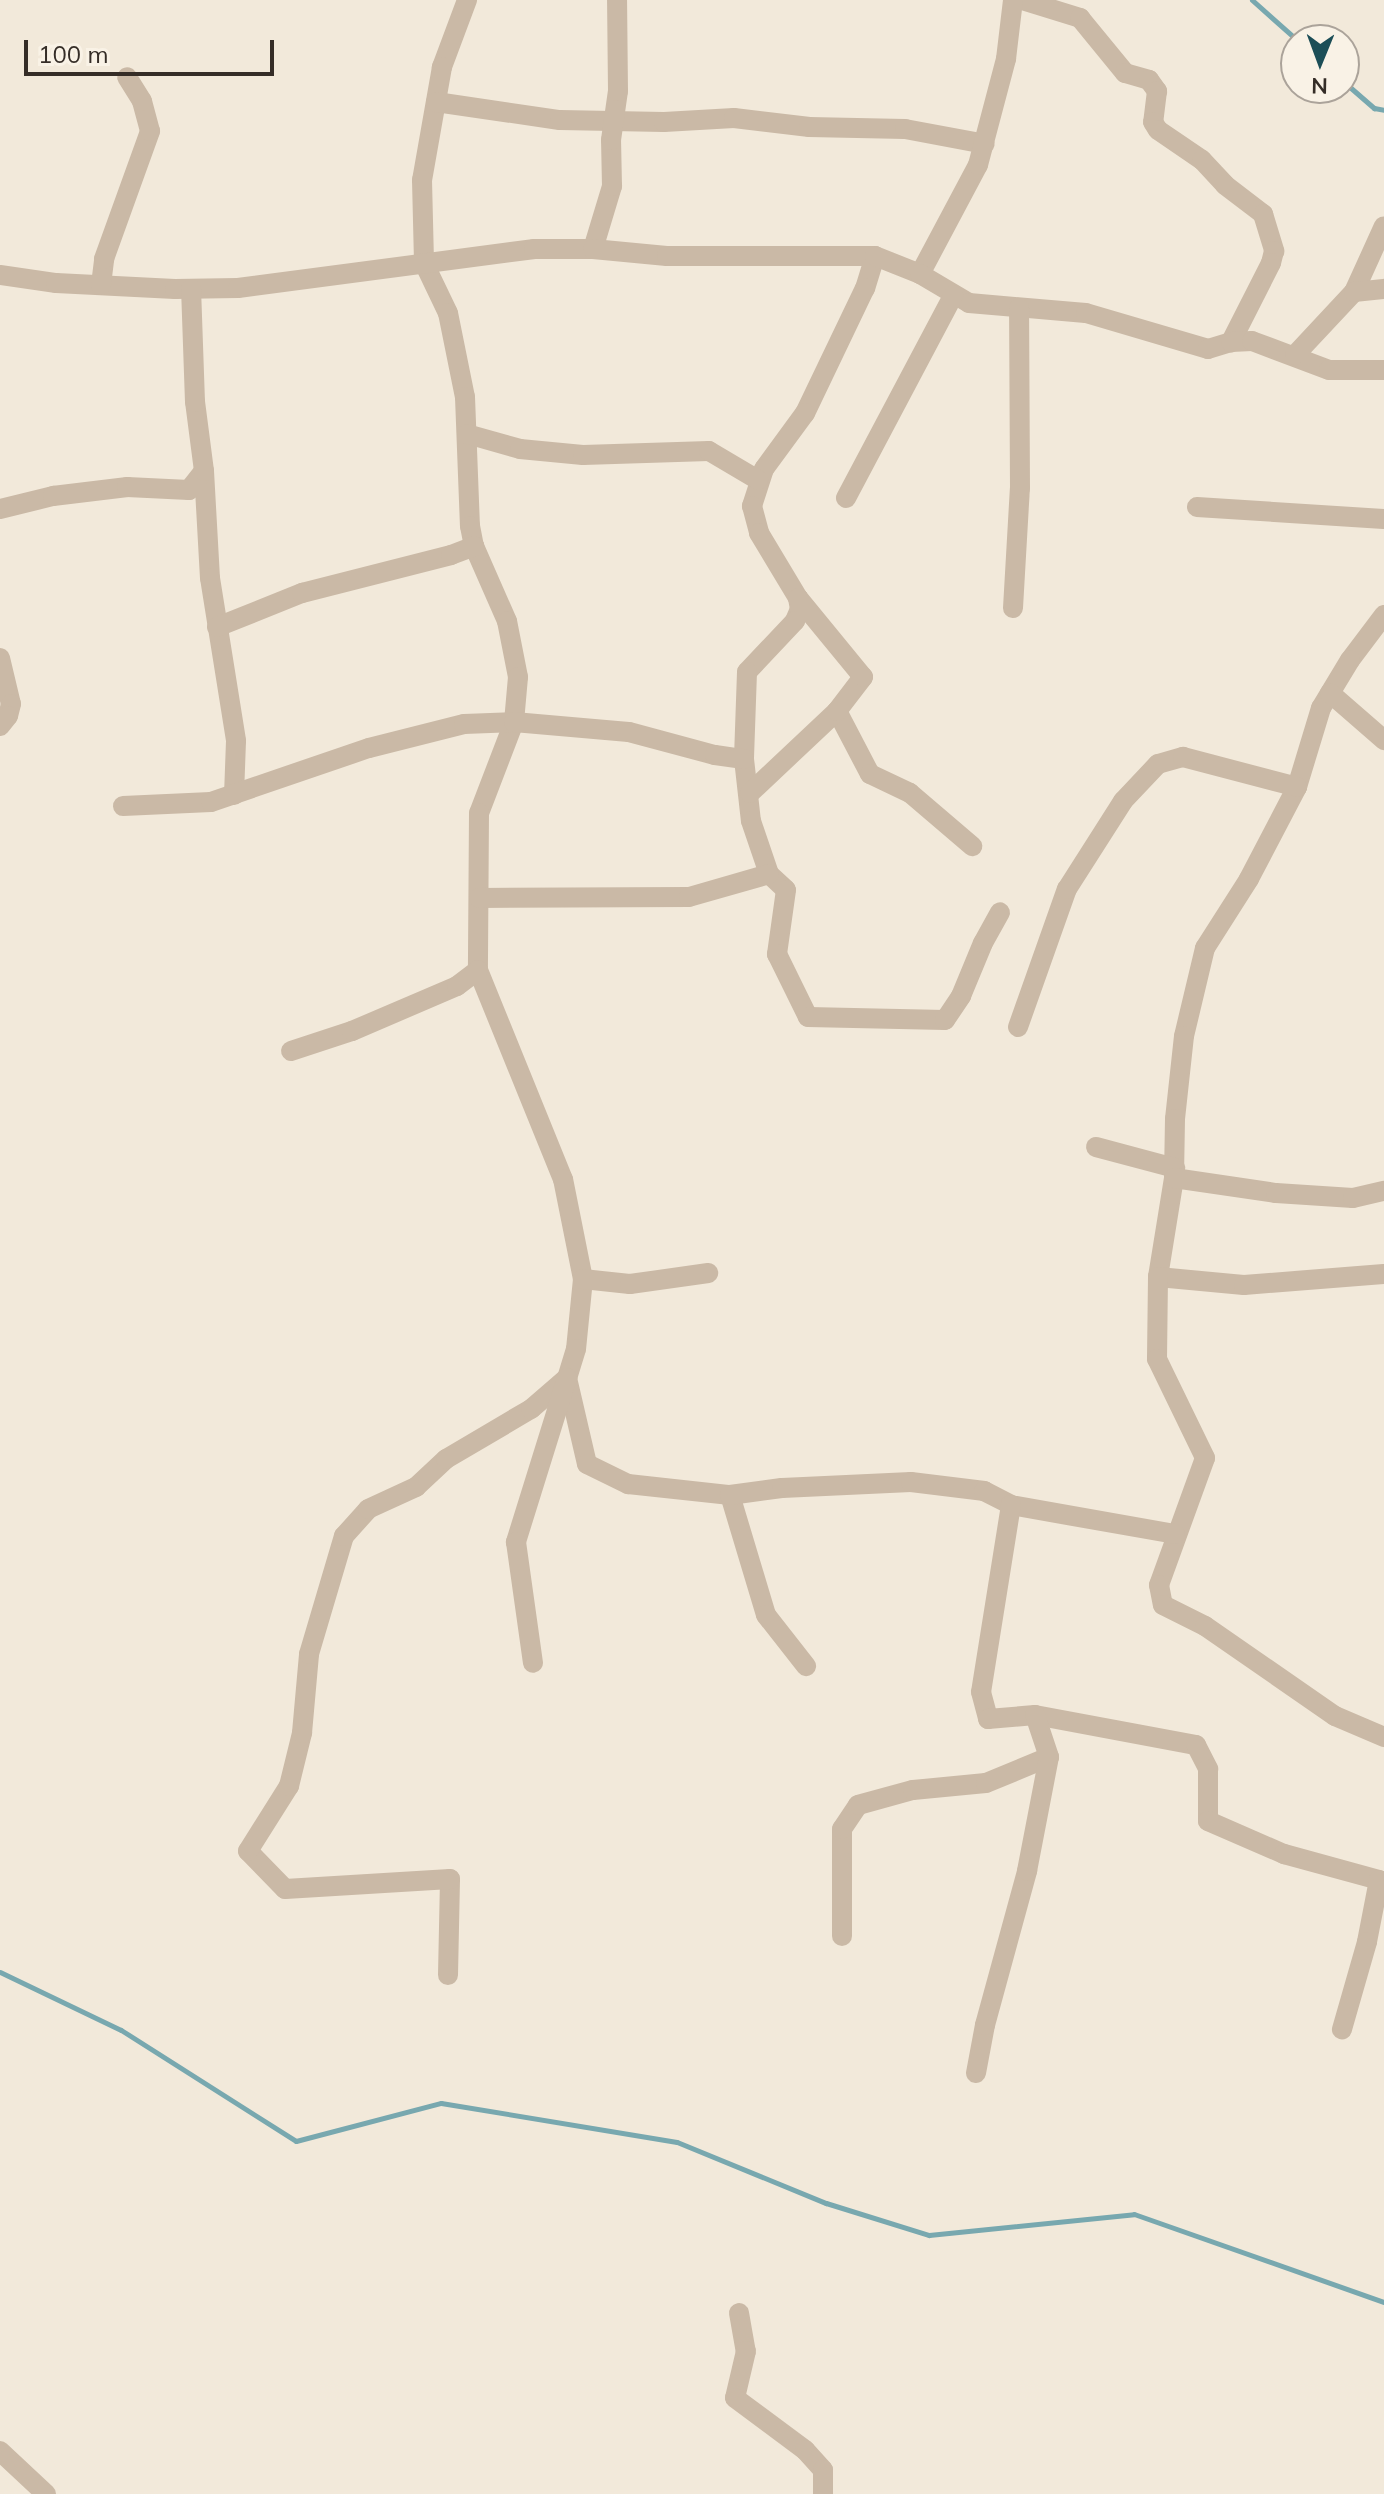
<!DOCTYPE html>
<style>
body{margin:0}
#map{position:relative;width:1384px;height:2494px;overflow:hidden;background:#f2e9da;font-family:Mulish,sans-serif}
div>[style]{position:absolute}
.stream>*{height:5px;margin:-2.5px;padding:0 2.5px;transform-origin:2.5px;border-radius:2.5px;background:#78a8af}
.street>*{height:20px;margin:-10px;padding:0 10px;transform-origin:10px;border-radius:10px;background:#cab9a6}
span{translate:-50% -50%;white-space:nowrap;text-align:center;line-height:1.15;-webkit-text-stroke:6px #f9f2e6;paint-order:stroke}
.north{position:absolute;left:1280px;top:24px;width:80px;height:80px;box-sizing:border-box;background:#f9f2e6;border:2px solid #aba39a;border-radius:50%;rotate:181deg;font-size:22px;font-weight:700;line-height:32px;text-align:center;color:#352d27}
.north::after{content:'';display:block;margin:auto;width:28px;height:36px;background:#1c4e57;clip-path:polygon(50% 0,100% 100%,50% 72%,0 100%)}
.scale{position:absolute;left:24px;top:40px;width:250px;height:36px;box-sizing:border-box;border:4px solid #352d27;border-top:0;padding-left:10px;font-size:24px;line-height:28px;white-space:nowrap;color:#352d27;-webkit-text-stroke:6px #f9f2e6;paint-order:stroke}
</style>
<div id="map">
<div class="stream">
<i style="left:1252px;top:0;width:60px;rotate:41.6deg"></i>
<i style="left:1344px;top:82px;width:40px;rotate:41deg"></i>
<i style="left:1374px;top:108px;width:10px;rotate:11deg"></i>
<i style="left:0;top:1972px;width:134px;rotate:25.6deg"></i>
<i style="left:121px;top:2030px;width:207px;rotate:32.4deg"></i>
<i style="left:296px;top:2141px;width:150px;rotate:-14.7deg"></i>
<i style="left:441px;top:2103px;width:239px;rotate:9.4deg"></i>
<i style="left:677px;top:2142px;width:161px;rotate:22.3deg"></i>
<i style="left:826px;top:2203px;width:108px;rotate:17.3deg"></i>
<i style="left:929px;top:2235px;width:206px;rotate:-5.8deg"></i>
<i style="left:1134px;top:2214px;width:265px;rotate:19.4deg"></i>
</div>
<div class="street">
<i style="left:467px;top:0;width:72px;rotate:110.5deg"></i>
<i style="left:442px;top:67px;width:115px;rotate:100deg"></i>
<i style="left:422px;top:180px;width:83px;rotate:88.6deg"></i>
<i style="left:424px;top:263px;width:55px;rotate:64.4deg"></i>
<i style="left:448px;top:313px;width:86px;rotate:78.6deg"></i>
<i style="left:465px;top:397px;width:129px;rotate:87.8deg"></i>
<i style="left:470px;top:526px;width:20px;rotate:79deg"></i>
<i style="left:474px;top:546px;width:82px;rotate:66.3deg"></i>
<i style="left:507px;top:621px;width:57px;rotate:78.9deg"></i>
<i style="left:518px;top:677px;width:45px;rotate:95.1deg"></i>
<i style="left:514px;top:722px;width:97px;rotate:111deg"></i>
<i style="left:479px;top:813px;width:157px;rotate:90.4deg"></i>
<i style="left:478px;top:970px;width:226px;rotate:67.9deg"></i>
<i style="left:563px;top:1179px;width:102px;rotate:78.7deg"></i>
<i style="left:583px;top:1279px;width:70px;rotate:95.7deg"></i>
<i style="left:576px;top:1349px;width:30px;rotate:107deg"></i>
<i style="left:567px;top:1378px;width:88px;rotate:76.9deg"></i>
<i style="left:587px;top:1464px;width:46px;rotate:26deg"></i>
<i style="left:628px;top:1484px;width:103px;rotate:6.2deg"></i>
<i style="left:730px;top:1495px;width:125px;rotate:73.3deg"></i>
<i style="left:766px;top:1615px;width:65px;rotate:51.9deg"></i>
<i style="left:1022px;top:0;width:61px;rotate:17.2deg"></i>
<i style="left:1080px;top:18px;width:71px;rotate:50.7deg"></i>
<i style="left:1125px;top:73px;width:25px;rotate:16deg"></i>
<i style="left:1149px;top:80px;width:14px;rotate:54deg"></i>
<i style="left:1157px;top:91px;width:31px;rotate:97deg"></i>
<i style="left:1153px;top:122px;width:9px;rotate:58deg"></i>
<i style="left:1158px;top:130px;width:53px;rotate:34.3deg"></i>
<i style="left:1202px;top:160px;width:34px;rotate:47deg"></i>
<i style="left:1225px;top:185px;width:48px;rotate:37.3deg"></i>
<i style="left:1263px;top:214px;width:39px;rotate:73deg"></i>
<i style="left:1274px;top:251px;width:12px;rotate:104deg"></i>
<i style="left:1271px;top:263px;width:89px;rotate:116.9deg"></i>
<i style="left:436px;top:102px;width:125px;rotate:8.3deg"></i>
<i style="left:560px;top:120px;width:104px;rotate:1.1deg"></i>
<i style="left:664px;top:122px;width:70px;rotate:-3.3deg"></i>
<i style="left:734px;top:118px;width:76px;rotate:6.8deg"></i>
<i style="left:809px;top:127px;width:96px;rotate:1.2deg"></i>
<i style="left:905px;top:129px;width:81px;rotate:10.6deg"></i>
<i style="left:593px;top:249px;width:66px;rotate:-73.2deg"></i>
<i style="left:612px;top:186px;width:46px;rotate:-91.2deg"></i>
<i style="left:611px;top:140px;width:49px;rotate:-81.9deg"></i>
<i style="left:618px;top:91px;width:91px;rotate:-90.6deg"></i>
<i style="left:875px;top:256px;width:34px;rotate:107deg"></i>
<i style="left:865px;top:288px;width:139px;rotate:115.6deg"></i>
<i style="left:805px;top:413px;width:69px;rotate:126.2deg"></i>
<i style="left:764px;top:469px;width:39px;rotate:108deg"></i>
<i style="left:752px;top:506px;width:28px;rotate:75deg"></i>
<i style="left:759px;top:533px;width:76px;rotate:59deg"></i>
<i style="left:798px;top:598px;width:11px;rotate:80deg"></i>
<i style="left:800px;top:609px;width:13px;rotate:113deg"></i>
<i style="left:795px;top:621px;width:70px;rotate:133.3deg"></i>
<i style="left:747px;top:672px;width:87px;rotate:92deg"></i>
<i style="left:744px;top:759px;width:62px;rotate:83.6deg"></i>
<i style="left:751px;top:821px;width:56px;rotate:71.2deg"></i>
<i style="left:769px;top:874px;width:23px;rotate:43deg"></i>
<i style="left:786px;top:890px;width:65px;rotate:98deg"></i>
<i style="left:777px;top:954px;width:70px;rotate:63.8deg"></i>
<i style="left:808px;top:1017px;width:137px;rotate:1.3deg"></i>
<i style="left:945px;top:1020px;width:29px;rotate:-56deg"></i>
<i style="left:961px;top:996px;width:57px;rotate:-67.5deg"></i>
<i style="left:983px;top:943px;width:35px;rotate:-61deg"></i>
<i style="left:920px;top:274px;width:123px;rotate:-62deg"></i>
<i style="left:978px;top:165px;width:110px;rotate:-75.2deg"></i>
<i style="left:1006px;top:59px;width:59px;rotate:-83.2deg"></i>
<i style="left:0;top:275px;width:57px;rotate:8.1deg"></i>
<i style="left:56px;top:283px;width:119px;rotate:2.9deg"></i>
<i style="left:175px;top:289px;width:63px;rotate:-0.9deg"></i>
<i style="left:238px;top:288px;width:299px;rotate:-7.5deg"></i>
<i style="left:534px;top:249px;width:59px"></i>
<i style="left:593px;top:249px;width:74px;rotate:5.4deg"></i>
<i style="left:667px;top:256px;width:208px"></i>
<i style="left:875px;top:256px;width:48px;rotate:21.8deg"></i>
<i style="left:920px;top:274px;width:57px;rotate:30.6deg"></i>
<i style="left:969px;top:303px;width:117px;rotate:4.9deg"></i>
<i style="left:1086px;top:313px;width:127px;rotate:16.4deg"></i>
<i style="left:1208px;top:349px;width:24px;rotate:-17deg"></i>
<i style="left:1231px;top:342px;width:21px;rotate:-3deg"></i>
<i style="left:1252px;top:341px;width:82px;rotate:20.6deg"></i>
<i style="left:1329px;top:370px;width:55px"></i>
<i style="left:101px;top:285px;width:26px;rotate:-83deg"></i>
<i style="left:104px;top:259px;width:136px;rotate:-70.2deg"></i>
<i style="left:150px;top:131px;width:31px;rotate:-105deg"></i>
<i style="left:142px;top:101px;width:28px;rotate:-122deg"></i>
<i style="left:1354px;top:292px;width:72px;rotate:-65.6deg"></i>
<i style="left:1295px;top:355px;width:86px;rotate:-46.9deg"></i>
<i style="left:1354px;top:292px;width:30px;rotate:-6deg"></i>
<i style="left:467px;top:434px;width:55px;rotate:15.8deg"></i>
<i style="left:520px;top:449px;width:63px;rotate:5.4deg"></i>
<i style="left:583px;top:455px;width:126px;rotate:-1.8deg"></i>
<i style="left:709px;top:451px;width:57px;rotate:30.6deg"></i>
<i style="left:204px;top:471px;width:107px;rotate:86.8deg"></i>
<i style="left:210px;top:578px;width:165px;rotate:80.9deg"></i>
<i style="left:236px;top:741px;width:54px;rotate:92.1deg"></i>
<i style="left:846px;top:498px;width:229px;rotate:-62.1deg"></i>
<i style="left:1197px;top:507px;width:187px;rotate:3.7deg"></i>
<i style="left:0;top:509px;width:55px;rotate:-13.8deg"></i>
<i style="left:53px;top:496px;width:75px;rotate:-6.9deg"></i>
<i style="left:127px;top:487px;width:62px;rotate:2.8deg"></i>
<i style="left:189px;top:490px;width:24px;rotate:-52deg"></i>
<i style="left:204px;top:471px;width:70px;rotate:-97.4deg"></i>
<i style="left:195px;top:402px;width:113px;rotate:-92deg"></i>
<i style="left:1013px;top:608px;width:120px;rotate:-86.7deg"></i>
<i style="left:1020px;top:488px;width:180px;rotate:-90.3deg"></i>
<i style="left:1384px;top:615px;width:56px;rotate:127.1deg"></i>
<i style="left:1350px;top:660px;width:56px;rotate:121.1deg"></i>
<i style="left:1321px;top:708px;width:83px;rotate:106.9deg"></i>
<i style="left:1297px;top:787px;width:104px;rotate:117.6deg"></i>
<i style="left:1249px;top:879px;width:82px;rotate:122.5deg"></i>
<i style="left:1205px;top:948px;width:90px;rotate:103.4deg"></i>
<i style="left:1184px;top:1036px;width:83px;rotate:96.2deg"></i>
<i style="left:1175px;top:1119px;width:59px;rotate:91deg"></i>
<i style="left:1174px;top:1178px;width:100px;rotate:99.2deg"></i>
<i style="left:1158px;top:1277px;width:86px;rotate:5.3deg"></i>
<i style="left:1244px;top:1285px;width:140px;rotate:-4.5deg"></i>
<i style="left:217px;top:627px;width:92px;rotate:-21.8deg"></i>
<i style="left:302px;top:593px;width:154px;rotate:-14.3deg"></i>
<i style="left:451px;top:555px;width:25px;rotate:-21deg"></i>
<i style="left:0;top:658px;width:47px;rotate:76.6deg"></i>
<i style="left:11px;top:704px;width:12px;rotate:104deg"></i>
<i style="left:8px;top:716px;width:13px;rotate:129deg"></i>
<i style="left:1330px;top:693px;width:72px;rotate:41deg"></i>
<i style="left:837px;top:711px;width:71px;rotate:62.4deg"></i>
<i style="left:870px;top:774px;width:44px;rotate:25.4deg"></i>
<i style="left:910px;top:793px;width:82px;rotate:40.5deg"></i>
<i style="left:750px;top:793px;width:120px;rotate:-43.3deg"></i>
<i style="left:837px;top:711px;width:43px;rotate:-52.6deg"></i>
<i style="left:863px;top:677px;width:102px;rotate:-129.4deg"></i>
<i style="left:123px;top:806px;width:88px;rotate:-2.6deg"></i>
<i style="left:211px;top:802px;width:167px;rotate:-18.9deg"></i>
<i style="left:369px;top:748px;width:98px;rotate:-14.2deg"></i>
<i style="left:464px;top:724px;width:50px;rotate:-2.3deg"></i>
<i style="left:514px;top:722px;width:115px;rotate:5deg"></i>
<i style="left:629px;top:732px;width:89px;rotate:15deg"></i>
<i style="left:715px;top:755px;width:29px;rotate:8deg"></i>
<i style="left:479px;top:898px;width:210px;rotate:-0.3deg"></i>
<i style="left:689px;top:897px;width:83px;rotate:-16deg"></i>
<i style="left:1018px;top:1027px;width:146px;rotate:-70.5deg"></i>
<i style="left:1067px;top:889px;width:104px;rotate:-57.5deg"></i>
<i style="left:1123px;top:801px;width:51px;rotate:-46.6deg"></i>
<i style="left:1158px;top:764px;width:26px;rotate:-16deg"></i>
<i style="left:1183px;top:757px;width:118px;rotate:14.7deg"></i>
<i style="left:291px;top:1051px;width:64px;rotate:-18.2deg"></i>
<i style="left:352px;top:1031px;width:114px;rotate:-23.2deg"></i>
<i style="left:457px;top:986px;width:26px;rotate:-37deg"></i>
<i style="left:1096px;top:1147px;width:82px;rotate:14.9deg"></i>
<i style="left:1174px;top:1178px;width:103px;rotate:8.4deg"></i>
<i style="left:1276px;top:1193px;width:77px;rotate:3.7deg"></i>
<i style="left:1353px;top:1198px;width:32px;rotate:-13deg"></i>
<i style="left:1158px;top:1277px;width:82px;rotate:90.7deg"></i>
<i style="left:1157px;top:1359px;width:110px;rotate:64.1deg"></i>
<i style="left:1205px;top:1458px;width:135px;rotate:109.9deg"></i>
<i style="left:1159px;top:1585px;width:20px;rotate:79deg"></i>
<i style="left:1163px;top:1605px;width:47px;rotate:26.6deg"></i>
<i style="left:1205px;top:1626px;width:158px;rotate:34.7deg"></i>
<i style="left:1335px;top:1716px;width:53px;rotate:23.2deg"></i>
<i style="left:583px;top:1279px;width:47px;rotate:6.1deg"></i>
<i style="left:630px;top:1284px;width:79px;rotate:-8deg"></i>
<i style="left:730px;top:1495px;width:52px;rotate:-7.7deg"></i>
<i style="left:782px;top:1488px;width:129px;rotate:-2.7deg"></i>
<i style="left:911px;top:1482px;width:74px;rotate:7deg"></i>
<i style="left:984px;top:1491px;width:30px;rotate:27deg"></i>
<i style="left:1175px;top:1534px;width:167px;rotate:-170deg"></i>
<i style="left:1011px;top:1505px;width:189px;rotate:99.1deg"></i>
<i style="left:981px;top:1692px;width:28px;rotate:75deg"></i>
<i style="left:988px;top:1719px;width:47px;rotate:-4.9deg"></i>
<i style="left:1035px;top:1715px;width:164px;rotate:10.6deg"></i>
<i style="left:1196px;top:1745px;width:27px;rotate:63deg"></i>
<i style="left:1208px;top:1769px;width:52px;rotate:90deg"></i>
<i style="left:1208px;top:1821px;width:83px;rotate:23.5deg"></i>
<i style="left:1284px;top:1854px;width:98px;rotate:15.3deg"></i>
<i style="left:1379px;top:1880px;width:63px;rotate:101deg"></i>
<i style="left:1367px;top:1942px;width:91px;rotate:106deg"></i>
<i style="left:842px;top:1936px;width:107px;rotate:-90deg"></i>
<i style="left:842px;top:1829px;width:29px;rotate:-56deg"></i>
<i style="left:858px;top:1805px;width:57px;rotate:-15.3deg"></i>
<i style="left:913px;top:1790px;width:73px;rotate:-5.5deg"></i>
<i style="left:986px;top:1783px;width:68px;rotate:-22.4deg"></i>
<i style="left:448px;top:1975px;width:96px;rotate:-88.8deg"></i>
<i style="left:450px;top:1879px;width:165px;rotate:176.5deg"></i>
<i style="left:285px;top:1889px;width:53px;rotate:-134.2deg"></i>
<i style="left:248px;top:1851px;width:77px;rotate:-57.8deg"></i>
<i style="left:289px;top:1786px;width:55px;rotate:-76.2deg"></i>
<i style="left:302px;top:1733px;width:79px;rotate:-84.9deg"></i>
<i style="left:309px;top:1654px;width:123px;rotate:-73.5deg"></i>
<i style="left:344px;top:1536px;width:36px;rotate:-48deg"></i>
<i style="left:368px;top:1509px;width:53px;rotate:-24.6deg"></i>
<i style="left:416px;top:1487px;width:41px;rotate:-43deg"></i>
<i style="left:446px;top:1459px;width:99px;rotate:-30.5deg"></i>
<i style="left:531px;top:1409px;width:48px;rotate:-40.7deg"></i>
<i style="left:567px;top:1378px;width:172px;rotate:107.3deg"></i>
<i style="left:516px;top:1542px;width:122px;rotate:82deg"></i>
<i style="left:976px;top:2073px;width:49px;rotate:-79.4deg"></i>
<i style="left:985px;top:2025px;width:160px;rotate:-74.7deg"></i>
<i style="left:1027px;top:1871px;width:116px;rotate:-79.1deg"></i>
<i style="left:1049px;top:1757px;width:44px;rotate:-108.4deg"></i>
<i style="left:739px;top:2313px;width:39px;rotate:80deg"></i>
<i style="left:746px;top:2351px;width:48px;rotate:103.2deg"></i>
<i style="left:735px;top:2398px;width:87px;rotate:36.6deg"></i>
<i style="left:805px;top:2450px;width:27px;rotate:48deg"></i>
<i style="left:823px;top:2470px;width:24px;rotate:90deg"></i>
<i style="left:0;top:2451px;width:63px;rotate:43.1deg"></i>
</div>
<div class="north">N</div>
<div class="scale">100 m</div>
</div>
